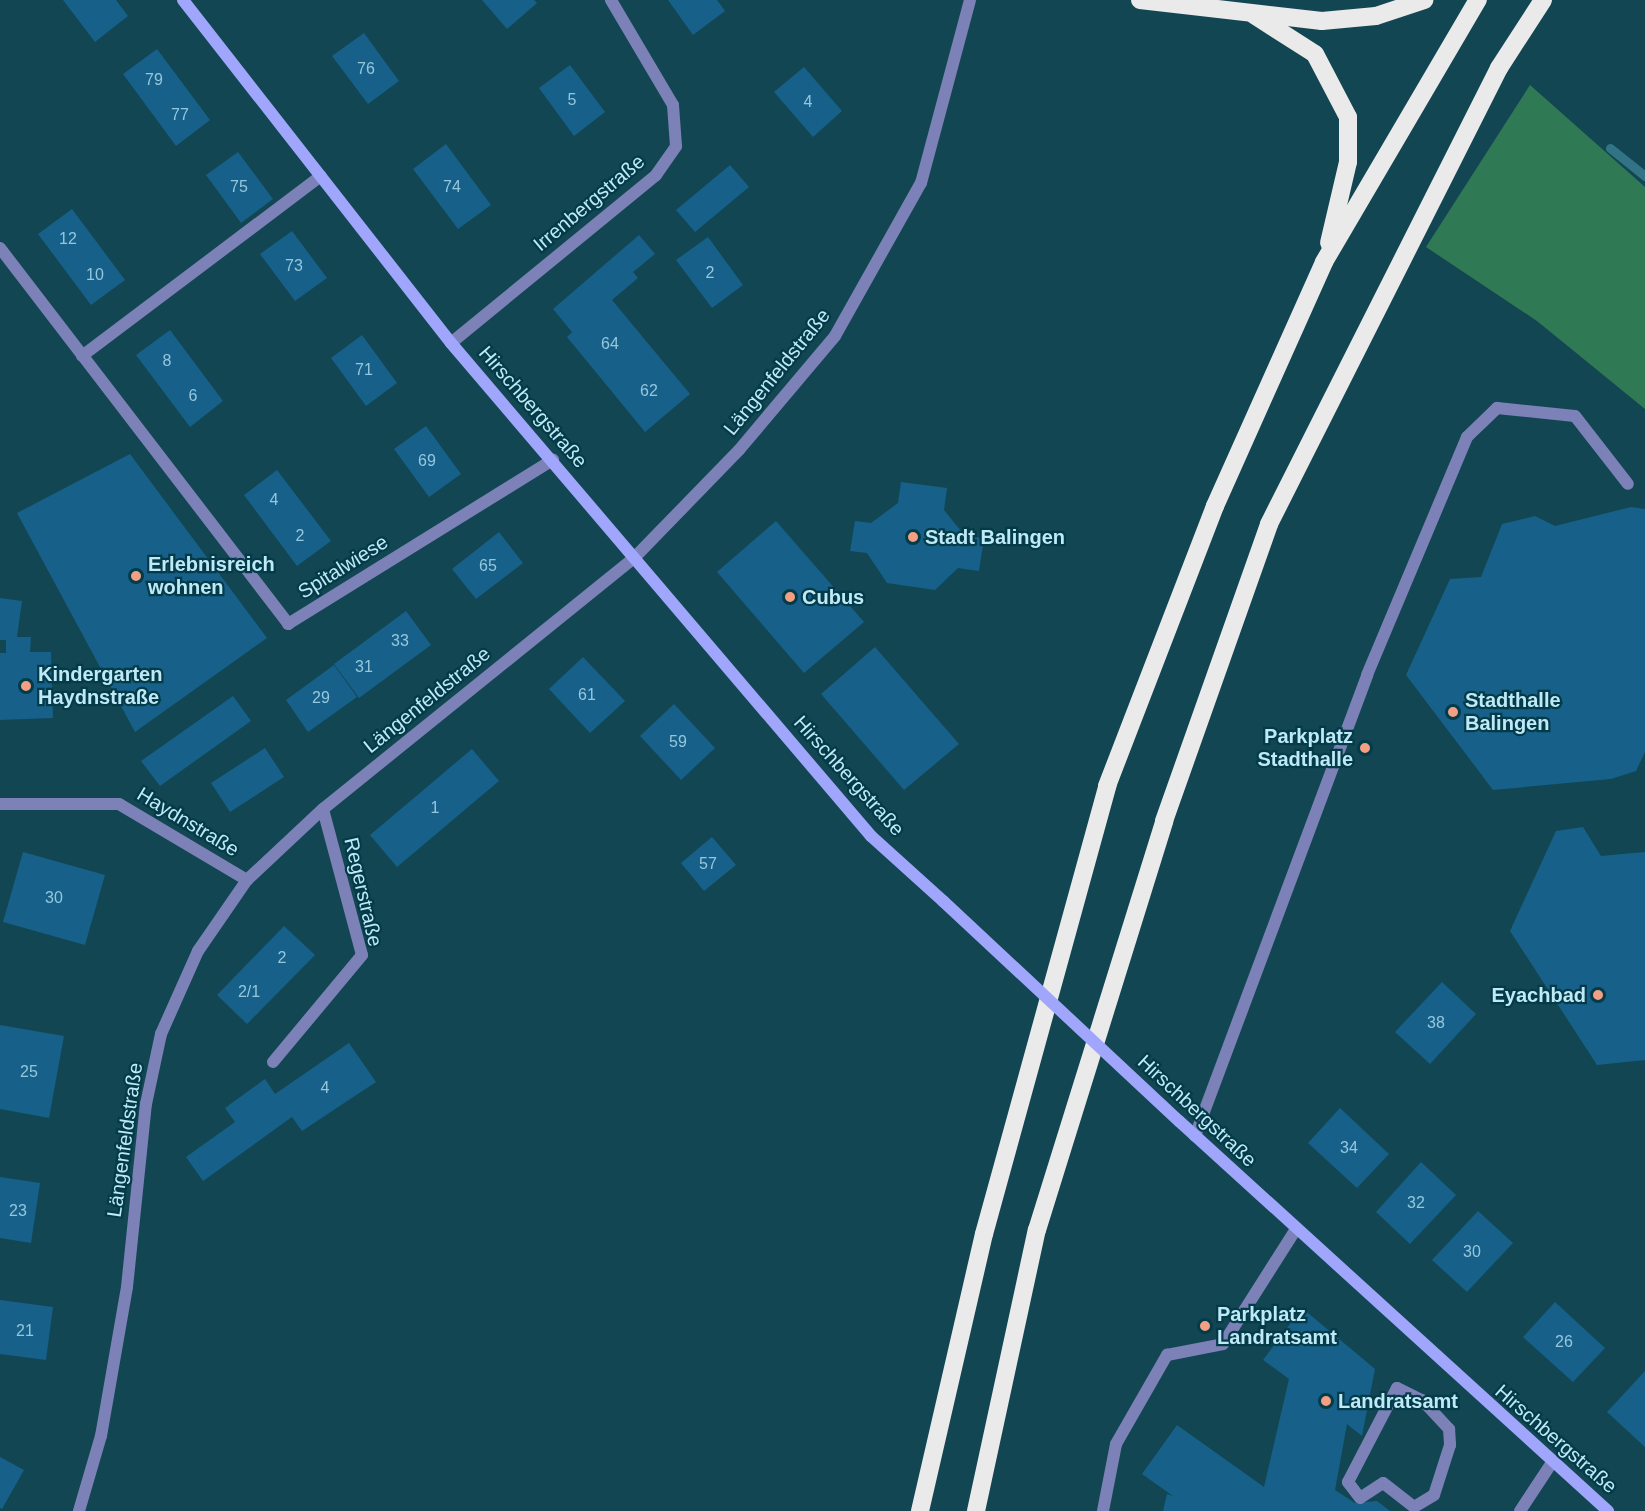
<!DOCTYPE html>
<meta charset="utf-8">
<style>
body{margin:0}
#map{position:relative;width:1645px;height:1511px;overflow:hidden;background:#134653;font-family:Helvetica,sans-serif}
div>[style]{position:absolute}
.green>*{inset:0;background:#307955}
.stream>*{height:9px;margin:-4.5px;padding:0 4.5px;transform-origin:4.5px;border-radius:4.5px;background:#327385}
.building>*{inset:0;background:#166089}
.lane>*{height:12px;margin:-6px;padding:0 6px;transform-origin:6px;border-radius:6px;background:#7c82b7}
.street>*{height:12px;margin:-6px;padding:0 6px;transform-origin:6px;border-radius:6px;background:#7c82b7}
.secondary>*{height:12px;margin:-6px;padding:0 6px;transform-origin:6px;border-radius:6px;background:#9fa6fb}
.highway>*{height:18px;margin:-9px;padding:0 9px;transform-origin:9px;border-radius:9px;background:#eaeaea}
.secondary-bridge>*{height:12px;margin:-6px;padding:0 6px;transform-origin:6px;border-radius:6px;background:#9fa6fb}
.dots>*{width:16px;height:16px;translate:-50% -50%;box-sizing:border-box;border:3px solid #043b48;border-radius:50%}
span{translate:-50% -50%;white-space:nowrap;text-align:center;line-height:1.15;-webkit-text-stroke:4.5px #043b48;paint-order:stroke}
.number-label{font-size:16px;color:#95c7dc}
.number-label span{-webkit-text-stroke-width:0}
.street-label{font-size:20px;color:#bfe9f7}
.poi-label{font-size:20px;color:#bfe9f7;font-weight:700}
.left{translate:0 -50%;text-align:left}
.right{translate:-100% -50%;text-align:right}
</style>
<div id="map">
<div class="green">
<i style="clip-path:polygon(1530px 85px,1645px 187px,1645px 409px,1537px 321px,1426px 247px)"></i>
</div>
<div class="stream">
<i style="left:1610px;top:148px;width:45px;rotate:38.7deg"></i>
</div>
<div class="building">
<i style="clip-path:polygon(63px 0,116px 0,128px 16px,95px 42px)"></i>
<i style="clip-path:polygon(482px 0,534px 0,537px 3px,507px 29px)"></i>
<i style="clip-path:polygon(668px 0,717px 0,725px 11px,693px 35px)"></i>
<i style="clip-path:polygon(364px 33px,399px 81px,368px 104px,332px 56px)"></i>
<i style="clip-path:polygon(157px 49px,210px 120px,176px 146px,123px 74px)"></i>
<i style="clip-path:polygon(570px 65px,605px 112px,574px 136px,539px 88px)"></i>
<i style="clip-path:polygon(804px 67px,842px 111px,813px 137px,774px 92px)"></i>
<i style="clip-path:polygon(446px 144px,491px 205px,458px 229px,413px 169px)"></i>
<i style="clip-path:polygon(238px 152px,273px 199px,241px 223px,206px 175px)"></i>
<i style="clip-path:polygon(730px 165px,749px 187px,695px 232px,676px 210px)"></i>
<i style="clip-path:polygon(72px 209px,125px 280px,91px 305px,38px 234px)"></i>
<i style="clip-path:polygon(292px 231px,327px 278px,295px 301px,260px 254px)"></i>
<i style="clip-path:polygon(639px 235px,655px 254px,633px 272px,638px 278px,612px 300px,690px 394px,645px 432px,567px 337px,572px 332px,553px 309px)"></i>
<i style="clip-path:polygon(708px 237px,743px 285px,712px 308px,676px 260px)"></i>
<i style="clip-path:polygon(170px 330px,223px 401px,190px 427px,136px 355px)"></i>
<i style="clip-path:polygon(362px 335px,397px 383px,366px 406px,331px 358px)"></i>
<i style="clip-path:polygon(426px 426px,461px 474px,429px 497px,394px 449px)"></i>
<i style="clip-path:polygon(130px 454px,267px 638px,135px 732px,17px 513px)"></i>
<i style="clip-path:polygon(277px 470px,331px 541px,297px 566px,244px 495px)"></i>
<i style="clip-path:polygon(901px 482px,947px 488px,944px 510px,965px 536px,984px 538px,979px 571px,958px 568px,935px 590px,887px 583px,867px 553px,850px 551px,855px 521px,871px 523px,898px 503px)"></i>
<i style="clip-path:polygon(1631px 507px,1645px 509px,1645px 752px,1636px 771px,1611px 779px,1493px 790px,1406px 675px,1450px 579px,1481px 577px,1502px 524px,1535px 516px,1555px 526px)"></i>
<i style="clip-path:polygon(776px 521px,864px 622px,804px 673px,717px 572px)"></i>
<i style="clip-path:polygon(499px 532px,523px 563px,476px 599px,452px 569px)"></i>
<i style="clip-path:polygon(0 598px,22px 601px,17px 637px,31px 637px,30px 652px,51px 652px,53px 718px,0 720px,0 653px,6px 653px,6px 640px,0 640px)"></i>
<i style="clip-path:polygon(406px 611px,431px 645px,359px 698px,334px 664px)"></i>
<i style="clip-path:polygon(875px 647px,959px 744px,904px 790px,821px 694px)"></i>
<i style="clip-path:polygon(583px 657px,625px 701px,590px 733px,549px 689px)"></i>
<i style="clip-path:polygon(334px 665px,357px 697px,308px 732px,286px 700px)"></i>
<i style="clip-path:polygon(233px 696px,251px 721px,160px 786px,141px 761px)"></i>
<i style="clip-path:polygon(674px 704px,715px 748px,681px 780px,640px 736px)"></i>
<i style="clip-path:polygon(265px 748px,284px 777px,230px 812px,211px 783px)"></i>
<i style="clip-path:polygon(472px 749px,499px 781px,397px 867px,370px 835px)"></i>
<i style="clip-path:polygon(1583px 827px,1601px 856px,1645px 852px,1645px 1060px,1597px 1065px,1510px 931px,1556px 831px)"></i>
<i style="clip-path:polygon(712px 837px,736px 865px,704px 891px,681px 863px)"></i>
<i style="clip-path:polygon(23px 852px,105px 875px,85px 945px,3px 922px)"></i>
<i style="clip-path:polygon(284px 926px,315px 955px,247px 1024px,217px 995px)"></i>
<i style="clip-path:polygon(1442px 982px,1476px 1014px,1430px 1064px,1395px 1032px)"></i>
<i style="clip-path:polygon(0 1025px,64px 1036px,49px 1118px,0 1109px)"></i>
<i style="clip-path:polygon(349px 1043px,376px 1082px,302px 1131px,292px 1117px,203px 1181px,186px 1157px,235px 1122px,225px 1108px,265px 1079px,275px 1094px)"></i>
<i style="clip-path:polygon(1340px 1108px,1389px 1154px,1357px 1188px,1308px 1143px)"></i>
<i style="clip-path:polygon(1421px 1162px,1456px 1195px,1410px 1244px,1376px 1212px)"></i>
<i style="clip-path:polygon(0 1177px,40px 1183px,31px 1243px,0 1238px)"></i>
<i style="clip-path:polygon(1478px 1211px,1513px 1243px,1467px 1292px,1432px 1260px)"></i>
<i style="clip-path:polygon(0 1300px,53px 1307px,46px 1360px,0 1354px)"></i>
<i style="clip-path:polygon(1555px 1302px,1605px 1348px,1573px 1382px,1523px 1337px)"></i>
<i style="clip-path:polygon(1302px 1308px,1375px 1369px,1362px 1436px,1347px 1424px,1335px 1490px,1355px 1503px,1377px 1501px,1390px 1511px,1163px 1511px,1167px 1494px,1173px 1496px,1142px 1474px,1177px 1425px,1264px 1487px,1289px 1379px,1263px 1360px)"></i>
<i style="clip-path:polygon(1645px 1371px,1645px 1447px,1607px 1412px)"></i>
<i style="clip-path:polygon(0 1457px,24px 1470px,2px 1509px,0 1508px)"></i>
</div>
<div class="lane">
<i style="left:1195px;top:1136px;width:492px;rotate:-69.5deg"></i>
<i style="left:1367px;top:675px;width:258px;rotate:-67.2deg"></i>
<i style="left:1467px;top:437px;width:42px;rotate:-44deg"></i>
<i style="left:1497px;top:408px;width:78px;rotate:5.9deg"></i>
<i style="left:1575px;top:416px;width:86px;rotate:52.1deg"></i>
<i style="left:1397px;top:1388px;width:28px;rotate:26deg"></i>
<i style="left:1422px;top:1400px;width:40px;rotate:47deg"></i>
<i style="left:1449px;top:1429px;width:16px;rotate:86deg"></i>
<i style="left:1450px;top:1445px;width:52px;rotate:107.7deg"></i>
<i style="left:1434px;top:1495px;width:23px;rotate:149deg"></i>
<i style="left:1414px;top:1507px;width:39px;rotate:-142deg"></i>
<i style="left:1383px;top:1483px;width:27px;rotate:147deg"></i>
<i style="left:1360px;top:1498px;width:20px;rotate:-127deg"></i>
<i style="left:1348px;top:1482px;width:106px;rotate:-62.5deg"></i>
<i style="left:1103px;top:1511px;width:68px;rotate:-79deg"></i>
<i style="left:1116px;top:1444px;width:103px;rotate:-60.2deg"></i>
<i style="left:1167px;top:1355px;width:57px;rotate:-11.1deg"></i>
<i style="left:1223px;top:1344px;width:136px;rotate:-57.6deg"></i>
<i style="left:1520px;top:1511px;width:56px;rotate:-56.6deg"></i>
</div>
<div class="street">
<i style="left:0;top:248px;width:474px;rotate:52.5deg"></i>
<i style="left:288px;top:624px;width:312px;rotate:-31.8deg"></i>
<i style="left:451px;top:343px;width:265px;rotate:-39.3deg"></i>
<i style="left:656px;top:175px;width:35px;rotate:-55deg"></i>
<i style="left:676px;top:146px;width:41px;rotate:-94.2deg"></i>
<i style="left:673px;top:105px;width:122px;rotate:-120.6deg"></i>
<i style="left:82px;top:356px;width:299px;rotate:-37deg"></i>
<i style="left:0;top:804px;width:119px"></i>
<i style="left:119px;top:804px;width:149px;rotate:30.7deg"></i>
<i style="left:273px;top:1062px;width:139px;rotate:-50.2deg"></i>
<i style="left:362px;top:955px;width:151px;rotate:-105deg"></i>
<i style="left:79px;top:1511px;width:78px;rotate:-73.7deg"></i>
<i style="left:101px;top:1436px;width:151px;rotate:-80.1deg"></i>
<i style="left:127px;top:1287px;width:184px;rotate:-84.1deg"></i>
<i style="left:146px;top:1104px;width:72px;rotate:-77.9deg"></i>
<i style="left:161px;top:1034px;width:91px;rotate:-66deg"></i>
<i style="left:198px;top:951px;width:86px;rotate:-55.4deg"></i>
<i style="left:247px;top:880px;width:104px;rotate:-43.1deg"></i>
<i style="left:323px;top:809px;width:401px;rotate:-38.9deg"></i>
<i style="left:635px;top:557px;width:149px;rotate:-45.8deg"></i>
<i style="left:739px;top:450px;width:149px;rotate:-49.9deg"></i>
<i style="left:835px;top:336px;width:176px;rotate:-60.7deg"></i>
<i style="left:921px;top:183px;width:189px;rotate:-75deg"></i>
</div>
<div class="secondary">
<i style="left:183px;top:0;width:435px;rotate:52deg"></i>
<i style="left:451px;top:343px;width:648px;rotate:49.57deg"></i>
<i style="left:871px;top:836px;width:97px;rotate:42.1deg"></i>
<i style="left:1179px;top:1121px;width:580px;rotate:42.27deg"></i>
</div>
<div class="highway">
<i style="left:1140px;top:0;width:183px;rotate:6.6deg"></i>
<i style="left:1322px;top:21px;width:54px;rotate:-5.3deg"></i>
<i style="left:1376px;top:16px;width:51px;rotate:-18.4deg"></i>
<i style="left:1254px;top:15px;width:72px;rotate:32.6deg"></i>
<i style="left:1315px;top:54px;width:71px;rotate:62.4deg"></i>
<i style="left:1348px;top:117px;width:45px;rotate:90deg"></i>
<i style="left:1348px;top:162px;width:83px;rotate:103.2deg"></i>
<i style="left:920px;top:1511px;width:284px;rotate:-77deg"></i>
<i style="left:984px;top:1234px;width:465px;rotate:-74.6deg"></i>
<i style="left:1107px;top:786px;width:300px;rotate:-68.9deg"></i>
<i style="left:1215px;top:506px;width:267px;rotate:-65.9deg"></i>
<i style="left:1324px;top:262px;width:304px;rotate:-59.6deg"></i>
<i style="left:976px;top:1511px;width:288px;rotate:-77.8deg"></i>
<i style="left:1037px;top:1230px;width:428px;rotate:-72.7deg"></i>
<i style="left:1164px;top:821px;width:315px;rotate:-70.5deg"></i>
<i style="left:1269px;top:524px;width:511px;rotate:-63.23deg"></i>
<i style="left:1499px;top:68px;width:81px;rotate:-57.1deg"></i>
</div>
<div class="secondary-bridge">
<i style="left:943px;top:901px;width:323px;rotate:43deg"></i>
</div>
<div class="dots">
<i style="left:913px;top:537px;background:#f39f83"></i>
<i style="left:136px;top:576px;background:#f39f83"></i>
<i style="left:790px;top:597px;background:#f39f83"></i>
<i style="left:26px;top:686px;background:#f39f83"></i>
<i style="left:1453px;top:712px;background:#f39f83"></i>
<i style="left:1365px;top:748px;background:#f39f83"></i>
<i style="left:1598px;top:995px;background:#f39f83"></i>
<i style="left:1205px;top:1326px;background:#f39f83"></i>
<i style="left:1326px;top:1401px;background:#f39f83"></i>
</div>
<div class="number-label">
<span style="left:366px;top:69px">76</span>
<span style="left:154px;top:80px">79</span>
<span style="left:572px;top:100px">5</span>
<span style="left:808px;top:102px">4</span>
<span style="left:180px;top:115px">77</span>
<span style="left:239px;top:187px">75</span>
<span style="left:452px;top:187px">74</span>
<span style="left:68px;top:239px">12</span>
<span style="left:294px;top:266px">73</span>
<span style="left:710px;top:273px">2</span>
<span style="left:95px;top:275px">10</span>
<span style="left:610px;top:344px">64</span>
<span style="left:167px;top:361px">8</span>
<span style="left:364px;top:370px">71</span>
<span style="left:649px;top:391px">62</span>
<span style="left:193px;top:396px">6</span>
<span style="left:427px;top:461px">69</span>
<span style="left:274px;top:500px">4</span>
<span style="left:300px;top:536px">2</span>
<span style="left:488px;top:566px">65</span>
<span style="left:400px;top:641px">33</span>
<span style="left:364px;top:667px">31</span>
<span style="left:587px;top:695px">61</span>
<span style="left:321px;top:698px">29</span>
<span style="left:678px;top:742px">59</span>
<span style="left:435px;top:808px">1</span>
<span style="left:708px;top:864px">57</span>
<span style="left:54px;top:898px">30</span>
<span style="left:282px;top:958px">2</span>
<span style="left:249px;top:992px">2/1</span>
<span style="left:1436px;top:1023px">38</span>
<span style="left:29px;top:1072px">25</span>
<span style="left:325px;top:1088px">4</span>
<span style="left:1349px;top:1148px">34</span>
<span style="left:1416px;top:1203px">32</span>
<span style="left:18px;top:1211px">23</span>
<span style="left:1472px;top:1252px">30</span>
<span style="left:25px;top:1331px">21</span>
<span style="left:1564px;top:1342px">26</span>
</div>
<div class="street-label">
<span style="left:589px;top:203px;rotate:-40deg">Irrenbergstraße</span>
<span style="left:777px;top:372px;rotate:-51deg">Längenfeldstraße</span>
<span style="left:533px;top:407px;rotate:49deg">Hirschbergstraße</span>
<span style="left:343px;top:567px;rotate:-32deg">Spitalwiese</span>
<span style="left:427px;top:700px;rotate:-39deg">Längenfeldstraße</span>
<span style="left:849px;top:776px;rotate:48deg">Hirschbergstraße</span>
<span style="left:188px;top:822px;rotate:31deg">Haydnstraße</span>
<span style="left:363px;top:892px;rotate:77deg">Regerstraße</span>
<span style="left:1197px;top:1111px;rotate:43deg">Hirschbergstraße</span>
<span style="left:125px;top:1140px;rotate:-82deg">Längenfeldstraße</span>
<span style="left:1556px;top:1439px;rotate:41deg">Hirschbergstraße</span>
</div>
<div class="poi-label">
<span class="left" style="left:925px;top:537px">Stadt Balingen</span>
<span class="left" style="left:148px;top:576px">Erlebnisreich<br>wohnen</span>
<span class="left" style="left:802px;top:597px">Cubus</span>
<span class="left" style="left:38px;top:686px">Kindergarten<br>Haydnstraße</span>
<span class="left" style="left:1465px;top:712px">Stadthalle<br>Balingen</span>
<span class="right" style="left:1353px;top:748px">Parkplatz<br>Stadthalle</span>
<span class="right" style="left:1586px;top:995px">Eyachbad</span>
<span class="left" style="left:1217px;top:1326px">Parkplatz<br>Landratsamt</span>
<span class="left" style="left:1338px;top:1401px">Landratsamt</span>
</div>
</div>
